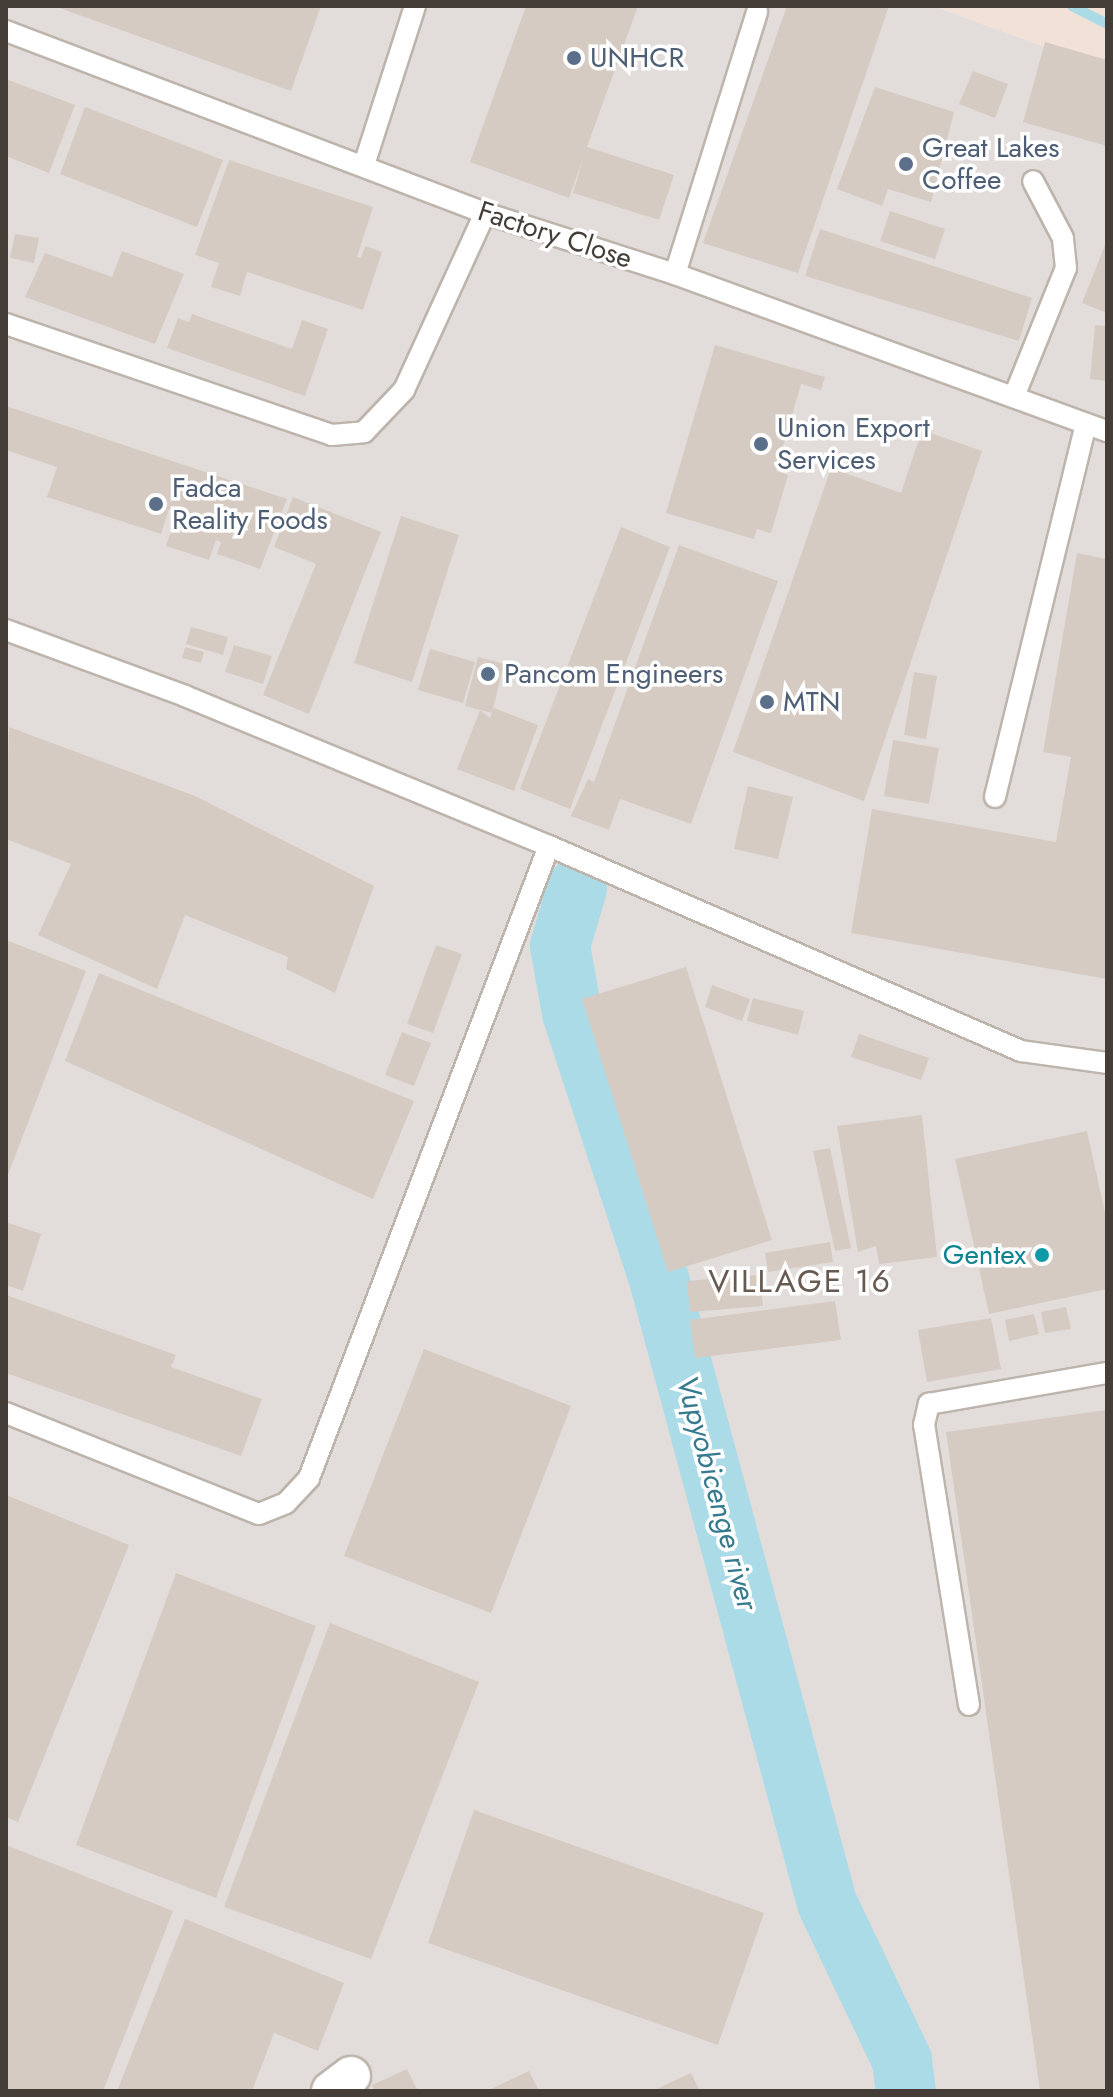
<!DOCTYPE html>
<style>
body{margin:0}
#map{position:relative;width:1113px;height:2097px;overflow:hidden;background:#f2eee9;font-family:Jost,sans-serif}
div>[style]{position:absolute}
.commercial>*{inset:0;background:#f2e1d6}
.industrial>*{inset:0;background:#e2ddda}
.stream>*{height:10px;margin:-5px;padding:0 5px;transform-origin:5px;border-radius:5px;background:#acdbe8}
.river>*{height:60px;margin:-30px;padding:0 30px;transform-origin:30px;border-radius:30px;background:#acdbe8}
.building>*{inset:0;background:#d6cbc2}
.roads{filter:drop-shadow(2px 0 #bdb4ac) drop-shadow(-2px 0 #bdb4ac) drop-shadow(0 2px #bdb4ac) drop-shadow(0 -2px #bdb4ac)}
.lane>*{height:20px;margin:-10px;padding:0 10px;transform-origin:10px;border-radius:10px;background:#fff}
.street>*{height:38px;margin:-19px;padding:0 19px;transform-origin:19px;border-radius:19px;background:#fff}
.dots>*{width:22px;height:22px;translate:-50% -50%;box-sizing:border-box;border:4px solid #fff;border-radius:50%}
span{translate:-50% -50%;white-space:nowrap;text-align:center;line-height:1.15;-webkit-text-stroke:7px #fff;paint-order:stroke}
.service-label{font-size:28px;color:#4e5e75}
.left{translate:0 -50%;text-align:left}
.street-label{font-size:28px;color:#453e38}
.culture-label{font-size:28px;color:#0d838f}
.right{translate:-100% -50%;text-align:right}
.water-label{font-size:30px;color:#367a8f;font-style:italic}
.quarter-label{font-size:32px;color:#675a50;letter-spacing:2px}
.frame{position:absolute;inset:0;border:8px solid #453e38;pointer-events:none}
</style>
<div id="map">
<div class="commercial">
<i style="clip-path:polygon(933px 6px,1107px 6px,1107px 70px)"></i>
</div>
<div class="industrial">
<i style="clip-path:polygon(6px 6px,933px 6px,1107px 70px,1107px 2091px,6px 2091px)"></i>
</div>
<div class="stream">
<i style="left:1072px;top:6px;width:39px;rotate:27deg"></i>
</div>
<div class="river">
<i style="left:577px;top:888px;width:60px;rotate:106.3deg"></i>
<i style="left:560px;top:946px;width:68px;rotate:79.8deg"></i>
<i style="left:572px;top:1013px;width:284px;rotate:71.9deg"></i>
<i style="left:660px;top:1283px;width:642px;rotate:74.92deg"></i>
<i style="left:827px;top:1903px;width:174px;rotate:64.5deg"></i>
<i style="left:902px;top:2060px;width:31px;rotate:83deg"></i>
</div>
<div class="building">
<i style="clip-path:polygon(54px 6px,321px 6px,291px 91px)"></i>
<i style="clip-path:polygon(526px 6px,638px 6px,587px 147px,674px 175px,659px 220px,573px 193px,584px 156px,569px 198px,470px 162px)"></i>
<i style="clip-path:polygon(787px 6px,889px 6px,798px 273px,703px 243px)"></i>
<i style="clip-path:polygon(1045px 42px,1107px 60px,1107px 146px,1023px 122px)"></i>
<i style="clip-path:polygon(973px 71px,1008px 84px,995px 118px,959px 104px)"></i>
<i style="clip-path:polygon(6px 79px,75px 105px,49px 173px,6px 156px)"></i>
<i style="clip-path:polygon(875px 87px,954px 112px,931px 202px,888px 189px,882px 206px,837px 189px)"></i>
<i style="clip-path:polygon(85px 107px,223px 160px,197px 227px,60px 174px)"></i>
<i style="clip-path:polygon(229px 160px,373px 207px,357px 257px,361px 258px,365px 246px,382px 252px,363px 310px,247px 272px,240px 296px,211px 287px,219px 263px,195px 255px)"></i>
<i style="clip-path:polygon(890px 211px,945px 229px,935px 259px,880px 241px)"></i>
<i style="clip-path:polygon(820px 229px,1032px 298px,1019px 341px,805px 276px)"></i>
<i style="clip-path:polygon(15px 234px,39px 238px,34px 263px,10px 258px)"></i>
<i style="clip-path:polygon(1107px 240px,1107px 313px,1082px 303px)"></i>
<i style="clip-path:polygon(122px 251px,184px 274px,155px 344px,25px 297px,45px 253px,112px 277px)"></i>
<i style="clip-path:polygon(192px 314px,292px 349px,302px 320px,328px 329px,305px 396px,167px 348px,178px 318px,189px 322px)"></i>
<i style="clip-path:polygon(1095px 325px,1107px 326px,1107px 381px,1090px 379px)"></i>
<i style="clip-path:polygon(715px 345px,825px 377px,821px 390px,801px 384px,776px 471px,788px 475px,771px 533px,757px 529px,754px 539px,666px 513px)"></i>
<i style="clip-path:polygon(6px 406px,287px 499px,260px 569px,217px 554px,221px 542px,216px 540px,209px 560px,166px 546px,177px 512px,169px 509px,161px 534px,47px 497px,57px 467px,6px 450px)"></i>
<i style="clip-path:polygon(922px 430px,982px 451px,864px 801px,733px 752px,831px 468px,901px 493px)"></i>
<i style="clip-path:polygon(293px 497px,381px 532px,309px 714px,263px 695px,316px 564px,274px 547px)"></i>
<i style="clip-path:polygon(401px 516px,459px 535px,412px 682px,354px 663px)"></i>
<i style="clip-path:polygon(621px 527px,670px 547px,570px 809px,520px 789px)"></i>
<i style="clip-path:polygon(679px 545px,778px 581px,691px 824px,620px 799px,609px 830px,571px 816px,588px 779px,594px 782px)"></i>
<i style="clip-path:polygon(1077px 553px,1107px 559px,1107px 979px,851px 933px,872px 809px,1056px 842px,1071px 757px,1043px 752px)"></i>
<i style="clip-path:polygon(191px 627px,228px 637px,223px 655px,186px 644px)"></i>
<i style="clip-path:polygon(234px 645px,272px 656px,263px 684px,225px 672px)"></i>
<i style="clip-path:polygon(185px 647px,204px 652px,201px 663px,182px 658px)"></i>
<i style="clip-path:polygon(430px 649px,475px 662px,463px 703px,418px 690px)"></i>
<i style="clip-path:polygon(478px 657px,504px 664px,492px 713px,465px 706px)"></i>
<i style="clip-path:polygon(914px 672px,937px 676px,926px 739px,904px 735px)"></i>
<i style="clip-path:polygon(494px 708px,538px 725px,514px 791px,457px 769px,480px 710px,490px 718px)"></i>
<i style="clip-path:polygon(9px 727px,195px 796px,374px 886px,335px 993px,286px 969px,288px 957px,185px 915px,157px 989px,38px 935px,71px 864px,6px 839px)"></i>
<i style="clip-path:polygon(893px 740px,939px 748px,929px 804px,884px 796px)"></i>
<i style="clip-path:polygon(748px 786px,793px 797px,778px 859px,734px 849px)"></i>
<i style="clip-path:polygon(6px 940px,86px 971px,6px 1180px)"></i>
<i style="clip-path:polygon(436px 945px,462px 954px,433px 1033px,407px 1024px)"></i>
<i style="clip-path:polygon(686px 967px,772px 1240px,668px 1272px,582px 999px)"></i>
<i style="clip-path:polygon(99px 973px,414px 1101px,373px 1199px,65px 1061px)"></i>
<i style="clip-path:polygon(712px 985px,750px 999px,742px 1021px,705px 1007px)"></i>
<i style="clip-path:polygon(753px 998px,804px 1011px,798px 1035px,747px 1021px)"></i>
<i style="clip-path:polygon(402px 1032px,431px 1043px,414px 1086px,385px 1075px)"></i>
<i style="clip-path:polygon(859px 1034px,929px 1058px,921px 1080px,851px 1057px)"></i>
<i style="clip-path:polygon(922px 1115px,937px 1257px,879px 1264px,876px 1246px,858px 1252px,837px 1126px)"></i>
<i style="clip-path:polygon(1087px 1131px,1107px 1222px,1107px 1289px,989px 1314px,955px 1159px)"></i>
<i style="clip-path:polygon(830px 1148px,851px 1248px,835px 1251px,813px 1151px)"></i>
<i style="clip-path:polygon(6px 1222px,41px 1234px,23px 1291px,6px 1285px)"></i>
<i style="clip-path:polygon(830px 1242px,833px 1262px,768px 1272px,765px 1253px)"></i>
<i style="clip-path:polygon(759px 1275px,763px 1306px,690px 1312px,687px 1281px)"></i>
<i style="clip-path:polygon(6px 1295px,176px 1355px,171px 1367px,262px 1399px,241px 1456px,6px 1373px)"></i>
<i style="clip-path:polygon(835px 1301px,841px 1340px,695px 1358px,690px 1320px)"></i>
<i style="clip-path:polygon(1066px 1307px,1071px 1329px,1045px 1333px,1041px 1312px)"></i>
<i style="clip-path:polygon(1034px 1314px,1039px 1334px,1009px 1341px,1005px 1320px)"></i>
<i style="clip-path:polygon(991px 1318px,1001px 1369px,927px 1382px,918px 1330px)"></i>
<i style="clip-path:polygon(424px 1349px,571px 1406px,491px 1613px,344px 1556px)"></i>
<i style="clip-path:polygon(1107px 1410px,1107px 2089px,1040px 2091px,946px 1432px)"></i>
<i style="clip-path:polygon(6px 1495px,129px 1545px,18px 1822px,6px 1817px)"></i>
<i style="clip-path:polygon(176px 1573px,316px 1626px,216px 1898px,76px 1845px)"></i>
<i style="clip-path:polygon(330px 1623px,479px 1682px,371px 1959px,224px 1907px)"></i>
<i style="clip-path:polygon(474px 1810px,764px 1913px,718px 2045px,428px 1943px)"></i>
<i style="clip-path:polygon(6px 1845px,173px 1911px,103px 2091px,6px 2091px)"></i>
<i style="clip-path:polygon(185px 1919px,344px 1983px,318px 2051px,274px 2033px,252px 2091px,117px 2091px)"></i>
<i style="clip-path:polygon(407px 2069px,418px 2091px,374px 2091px,372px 2085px)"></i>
<i style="clip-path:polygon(529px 2071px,539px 2091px,487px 2091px)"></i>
<i style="clip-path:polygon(691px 2073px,700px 2091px,652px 2091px)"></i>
</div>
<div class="roads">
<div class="lane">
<i style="left:6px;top:31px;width:512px;rotate:20.8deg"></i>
<i style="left:485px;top:213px;width:200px;rotate:17.8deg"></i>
<i style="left:675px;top:274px;width:460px;rotate:20deg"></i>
<i style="left:364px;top:165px;width:167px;rotate:-72.2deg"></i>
<i style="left:675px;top:274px;width:275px;rotate:-72.6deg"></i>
<i style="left:6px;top:324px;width:344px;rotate:18.8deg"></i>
<i style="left:332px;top:435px;width:32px;rotate:-5deg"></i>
<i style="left:364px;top:432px;width:58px;rotate:-46.4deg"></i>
<i style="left:404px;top:390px;width:195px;rotate:-65.4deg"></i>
<i style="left:1015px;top:394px;width:136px;rotate:-68deg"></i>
<i style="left:1066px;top:268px;width:30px;rotate:-96deg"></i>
<i style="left:1063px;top:238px;width:64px;rotate:-117.8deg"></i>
<i style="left:6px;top:630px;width:191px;rotate:20.2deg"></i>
<i style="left:185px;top:696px;width:394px;rotate:22.4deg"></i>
<i style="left:549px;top:846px;width:515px;rotate:23.48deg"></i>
<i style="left:1021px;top:1051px;width:87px;rotate:7.9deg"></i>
<i style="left:995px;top:797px;width:384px;rotate:-76.3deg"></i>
<i style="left:6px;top:1413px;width:272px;rotate:21.8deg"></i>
<i style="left:259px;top:1514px;width:29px;rotate:-22deg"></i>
<i style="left:286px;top:1503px;width:34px;rotate:-47deg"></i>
<i style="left:309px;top:1478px;width:676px;rotate:-69.21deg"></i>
<i style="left:969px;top:1705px;width:284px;rotate:-99.1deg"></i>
<i style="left:924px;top:1425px;width:22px;rotate:-77deg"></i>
<i style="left:929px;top:1404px;width:181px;rotate:-9.9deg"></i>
</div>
<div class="street">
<i style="left:331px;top:2091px;width:25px;rotate:-37deg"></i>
</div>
</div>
<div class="dots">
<i style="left:574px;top:58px;background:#5c6f8a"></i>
<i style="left:906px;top:164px;background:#5c6f8a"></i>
<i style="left:761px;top:444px;background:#5c6f8a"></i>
<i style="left:156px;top:504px;background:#5c6f8a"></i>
<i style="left:488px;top:674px;background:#5c6f8a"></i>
<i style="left:767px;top:702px;background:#5c6f8a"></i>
<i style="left:1042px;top:1255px;background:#0f9aa8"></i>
</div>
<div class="service-label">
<span class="left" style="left:590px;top:58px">UNHCR</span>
<span class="left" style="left:922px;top:164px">Great Lakes<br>Coffee</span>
<span class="left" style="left:777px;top:444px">Union Export<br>Services</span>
<span class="left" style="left:172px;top:504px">Fadca<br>Reality Foods</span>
<span class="left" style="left:504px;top:674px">Pancom Engineers</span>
<span class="left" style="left:783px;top:702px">MTN</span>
</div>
<div class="street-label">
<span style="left:555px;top:235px;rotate:18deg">Factory Close</span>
</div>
<div class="culture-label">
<span class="right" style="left:1026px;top:1255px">Gentex</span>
</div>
<div class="water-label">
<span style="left:717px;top:1493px;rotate:75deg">Vupyobicenge river</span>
</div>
<div class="quarter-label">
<span style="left:800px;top:1281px">VILLAGE 16</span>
</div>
<div class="frame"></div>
</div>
